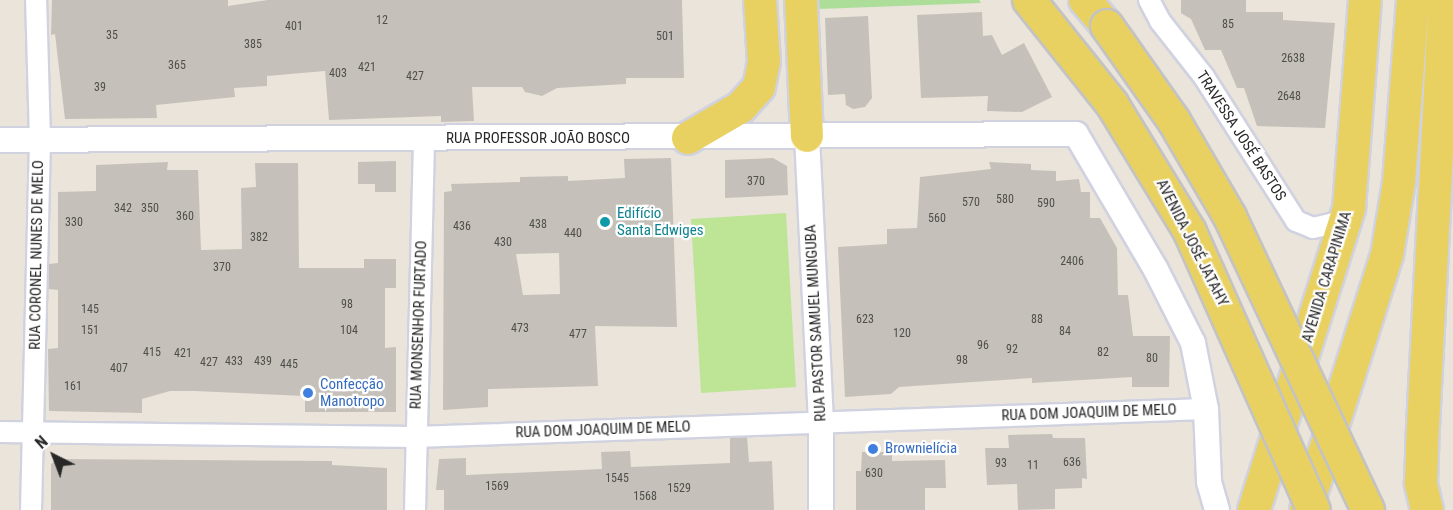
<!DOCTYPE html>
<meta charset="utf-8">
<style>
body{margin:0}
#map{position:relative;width:1453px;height:510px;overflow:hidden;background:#eae4da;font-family:"Roboto Condensed",sans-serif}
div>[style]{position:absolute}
.green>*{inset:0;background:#acde99}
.pitch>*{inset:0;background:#bee595}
.building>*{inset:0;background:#c5c1ba}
.roads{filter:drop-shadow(2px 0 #d0d2e0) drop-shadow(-2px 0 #d0d2e0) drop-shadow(0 2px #d0d2e0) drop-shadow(0 -2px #d0d2e0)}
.minor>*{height:20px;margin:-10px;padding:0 10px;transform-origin:10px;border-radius:10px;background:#fff}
.tertiary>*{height:24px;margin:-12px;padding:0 12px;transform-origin:12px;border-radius:12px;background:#fff}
.primary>*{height:32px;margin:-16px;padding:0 16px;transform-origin:16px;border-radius:16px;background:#e9d161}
.bridges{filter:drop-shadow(2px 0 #c3c3c3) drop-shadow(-2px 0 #c3c3c3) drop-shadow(0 2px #c3c3c3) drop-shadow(0 -2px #c3c3c3)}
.primary-bridge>*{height:32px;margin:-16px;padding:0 16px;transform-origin:16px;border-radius:16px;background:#e9d161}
.dots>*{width:16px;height:16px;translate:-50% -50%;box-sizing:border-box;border:3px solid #fff;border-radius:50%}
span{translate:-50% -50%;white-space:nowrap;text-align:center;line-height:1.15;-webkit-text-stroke:4.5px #fff;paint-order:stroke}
.number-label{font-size:12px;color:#4f4e4c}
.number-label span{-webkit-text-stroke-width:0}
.street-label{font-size:15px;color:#282828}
.culture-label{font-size:15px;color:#0d838f}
.left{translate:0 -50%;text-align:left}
.shop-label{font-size:15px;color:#366cbe}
.north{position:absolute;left:24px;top:426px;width:60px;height:60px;-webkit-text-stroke:4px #fff;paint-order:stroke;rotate:318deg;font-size:16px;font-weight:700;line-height:24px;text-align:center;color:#282828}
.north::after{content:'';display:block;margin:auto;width:21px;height:27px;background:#282828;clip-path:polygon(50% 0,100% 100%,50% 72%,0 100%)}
</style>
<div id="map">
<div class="green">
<i style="clip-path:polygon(819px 0,979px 0,981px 3px,818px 9px)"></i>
</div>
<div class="pitch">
<i style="clip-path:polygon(786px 213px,796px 387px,701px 393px,691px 219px)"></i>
</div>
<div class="building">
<i style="clip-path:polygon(52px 0,228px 0,228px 6px,268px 0,682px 0,684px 78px,626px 78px,626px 84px,557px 88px,542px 96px,525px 92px,522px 87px,472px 87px,474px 121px,441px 122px,441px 116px,329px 120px,325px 71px,267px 76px,267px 86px,234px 88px,235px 97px,156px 105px,157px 118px,65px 119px,55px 34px,51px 35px)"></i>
<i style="clip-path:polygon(1181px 0,1246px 0,1246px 12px,1283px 12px,1283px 20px,1335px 23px,1325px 128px,1257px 126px,1244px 88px,1237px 88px,1221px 50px,1205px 50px,1191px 19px,1181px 13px)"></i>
<i style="clip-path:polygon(982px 12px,983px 36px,992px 35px,1002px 55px,1024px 43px,1052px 97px,1022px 112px,987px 111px,988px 96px,921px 98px,917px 15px)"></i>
<i style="clip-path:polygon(868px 16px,872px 98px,865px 107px,853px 109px,846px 105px,845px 94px,828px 95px,825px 18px)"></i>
<i style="clip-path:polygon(evenodd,671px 158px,677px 327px,595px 326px,598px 386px,488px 389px,488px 407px,443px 410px,444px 192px,452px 191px,451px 184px,520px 182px,520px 177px,568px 176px,568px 181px,625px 178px,624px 159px,671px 158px,559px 253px,560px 294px,523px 295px,516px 254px,559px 253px)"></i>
<i style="clip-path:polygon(773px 158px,787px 166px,788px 195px,725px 198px,725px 160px)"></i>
<i style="clip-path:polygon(396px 161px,396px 192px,375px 192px,375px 184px,358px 184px,358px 162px)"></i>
<i style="clip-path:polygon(168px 162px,167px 170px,198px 170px,201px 250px,242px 249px,241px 188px,256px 187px,255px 163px,298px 163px,299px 268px,364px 268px,364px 259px,396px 259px,396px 288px,385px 288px,385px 348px,396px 347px,396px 412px,305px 412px,305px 396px,195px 391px,170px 391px,142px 399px,142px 413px,49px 411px,48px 349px,58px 348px,58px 290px,48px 289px,49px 264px,58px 263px,58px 192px,96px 191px,96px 165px)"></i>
<i style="clip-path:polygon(989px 162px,1031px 164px,1031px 170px,1056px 171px,1056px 181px,1079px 179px,1081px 192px,1090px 192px,1090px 218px,1100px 218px,1117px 248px,1118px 295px,1128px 295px,1133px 336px,1170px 336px,1169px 387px,1132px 387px,1132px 377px,1032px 383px,1032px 378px,899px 387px,891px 394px,845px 397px,838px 247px,887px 244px,887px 229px,917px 228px,920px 177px,991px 169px)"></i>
<i style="clip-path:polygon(1052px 434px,1053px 438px,1085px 438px,1087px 479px,1082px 478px,1082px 488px,1055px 489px,1055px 509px,1018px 510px,1017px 484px,987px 485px,985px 448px,1009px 448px,1008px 435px)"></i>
<i style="clip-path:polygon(747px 437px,749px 462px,772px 461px,774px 510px,444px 510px,444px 490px,436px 490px,439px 459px,466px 458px,466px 475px,602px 469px,601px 452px,630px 451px,631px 467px,730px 463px,730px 438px)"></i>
<i style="clip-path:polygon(862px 452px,892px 452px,892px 461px,945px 460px,946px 488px,925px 488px,925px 510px,856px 510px,856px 471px,861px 471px)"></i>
<i style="clip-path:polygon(58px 459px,332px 461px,332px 465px,387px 468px,387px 510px,51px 510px,51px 464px)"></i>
</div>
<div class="roads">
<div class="minor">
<i style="left:1149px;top:0;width:24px;rotate:62deg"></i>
<i style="left:1160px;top:21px;width:71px;rotate:51.8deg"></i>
<i style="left:1204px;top:77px;width:171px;rotate:57.4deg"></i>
<i style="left:1296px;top:221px;width:18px;rotate:22deg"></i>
<i style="left:1313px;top:228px;width:23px;rotate:-13deg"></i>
<i style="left:1335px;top:223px;width:17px;rotate:-45deg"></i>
<i style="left:0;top:432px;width:415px;rotate:0.7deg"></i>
<i style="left:415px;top:437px;width:791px;rotate:-2.03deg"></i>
<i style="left:31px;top:510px;width:370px;rotate:-88.6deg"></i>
<i style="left:40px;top:140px;width:140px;rotate:-91.6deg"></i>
<i style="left:415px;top:510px;width:370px;rotate:-88.6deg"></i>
</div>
<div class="tertiary">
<i style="left:807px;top:136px;width:285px;rotate:87.2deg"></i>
<i style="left:821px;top:421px;width:89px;rotate:90deg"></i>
<i style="left:0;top:140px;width:1076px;rotate:-0.32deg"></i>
<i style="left:1076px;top:134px;width:158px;rotate:59.5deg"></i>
<i style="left:1156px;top:270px;width:82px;rotate:63.1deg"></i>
<i style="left:1193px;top:343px;width:67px;rotate:78.9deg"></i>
<i style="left:1206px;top:409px;width:73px;rotate:87.6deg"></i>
<i style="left:1209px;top:482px;width:29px;rotate:74deg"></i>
</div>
<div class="primary">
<i style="left:801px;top:0;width:136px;rotate:87.5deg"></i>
<i style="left:1085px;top:0;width:34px;rotate:50deg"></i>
<i style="left:688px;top:138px;width:61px;rotate:-30.3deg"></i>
<i style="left:741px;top:107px;width:27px;rotate:-48deg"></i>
<i style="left:759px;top:87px;width:25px;rotate:-79deg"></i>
<i style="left:764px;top:62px;width:62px;rotate:-93.7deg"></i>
<i style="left:1254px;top:510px;width:317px;rotate:-72.5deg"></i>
<i style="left:1349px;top:208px;width:209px;rotate:-85.6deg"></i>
<i style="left:1306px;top:510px;width:268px;rotate:-72.4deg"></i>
<i style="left:1387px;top:255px;width:74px;rotate:-80.7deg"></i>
<i style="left:1399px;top:182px;width:183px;rotate:-85.6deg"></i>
<i style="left:1427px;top:510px;width:28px;rotate:-103deg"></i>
<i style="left:1421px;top:483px;width:36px;rotate:-88deg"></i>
<i style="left:1422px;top:447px;width:448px;rotate:-87.1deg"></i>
</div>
</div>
<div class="bridges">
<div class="primary-bridge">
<i style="left:1029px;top:0;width:133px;rotate:51.4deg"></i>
<i style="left:1112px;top:104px;width:150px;rotate:58.6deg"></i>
<i style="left:1190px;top:232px;width:304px;rotate:66deg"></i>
<i style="left:1107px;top:26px;width:116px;rotate:54.8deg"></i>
<i style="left:1174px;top:121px;width:111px;rotate:59.7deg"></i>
<i style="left:1230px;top:217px;width:324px;rotate:64.8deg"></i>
</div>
</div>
<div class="dots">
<i style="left:605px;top:222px;background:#0f9aa8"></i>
<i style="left:308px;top:393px;background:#3f7fe0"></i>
<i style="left:873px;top:449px;background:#3f7fe0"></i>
</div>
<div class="number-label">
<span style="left:382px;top:21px">12</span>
<span style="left:1228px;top:25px">85</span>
<span style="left:294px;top:27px">401</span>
<span style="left:112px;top:36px">35</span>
<span style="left:665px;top:37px">501</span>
<span style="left:253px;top:45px">385</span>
<span style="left:1293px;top:59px">2638</span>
<span style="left:177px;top:66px">365</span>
<span style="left:367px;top:68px">421</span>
<span style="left:338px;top:74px">403</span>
<span style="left:415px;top:77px">427</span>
<span style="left:100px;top:88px">39</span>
<span style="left:1289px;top:97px">2648</span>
<span style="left:756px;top:182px">370</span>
<span style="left:1005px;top:200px">580</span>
<span style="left:971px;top:203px">570</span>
<span style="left:1046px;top:204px">590</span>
<span style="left:123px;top:209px">342</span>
<span style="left:150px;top:209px">350</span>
<span style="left:185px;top:217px">360</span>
<span style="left:937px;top:219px">560</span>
<span style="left:74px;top:223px">330</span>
<span style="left:538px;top:225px">438</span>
<span style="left:462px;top:227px">436</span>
<span style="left:573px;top:234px">440</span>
<span style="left:259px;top:238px">382</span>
<span style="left:503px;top:243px">430</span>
<span style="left:1072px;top:262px">2406</span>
<span style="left:222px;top:268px">370</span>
<span style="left:347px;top:305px">98</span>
<span style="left:90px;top:310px">145</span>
<span style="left:865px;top:320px">623</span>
<span style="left:1037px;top:320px">88</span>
<span style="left:520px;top:329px">473</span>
<span style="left:90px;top:331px">151</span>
<span style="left:349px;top:331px">104</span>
<span style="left:1065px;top:332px">84</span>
<span style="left:902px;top:334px">120</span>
<span style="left:578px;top:335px">477</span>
<span style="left:983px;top:346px">96</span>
<span style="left:1012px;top:350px">92</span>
<span style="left:152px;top:353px">415</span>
<span style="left:1103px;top:353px">82</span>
<span style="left:183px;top:354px">421</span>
<span style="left:1152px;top:359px">80</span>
<span style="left:962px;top:361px">98</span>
<span style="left:234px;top:362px">433</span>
<span style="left:263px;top:362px">439</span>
<span style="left:209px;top:363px">427</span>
<span style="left:289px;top:365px">445</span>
<span style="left:119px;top:369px">407</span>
<span style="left:73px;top:387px">161</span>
<span style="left:1072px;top:463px">636</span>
<span style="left:1001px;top:464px">93</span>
<span style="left:1033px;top:466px">11</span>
<span style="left:874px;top:474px">630</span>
<span style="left:617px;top:479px">1545</span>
<span style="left:497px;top:487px">1569</span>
<span style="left:679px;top:489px">1529</span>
<span style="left:645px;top:497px">1568</span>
</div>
<div class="street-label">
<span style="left:1241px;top:136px;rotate:57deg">TRAVESSA JOSÉ BASTOS</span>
<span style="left:538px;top:139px">RUA PROFESSOR JOÃO BOSCO</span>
<span style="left:1192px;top:243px;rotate:63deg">AVENIDA JOSÉ JATAHY</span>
<span style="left:37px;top:255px;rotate:-89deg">RUA CORONEL NUNES DE MELO</span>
<span style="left:1327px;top:277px;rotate:-73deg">AVENIDA CARAPINIMA</span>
<span style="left:816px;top:323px;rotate:-93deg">RUA PASTOR SAMUEL MUNGUBA</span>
<span style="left:419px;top:325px;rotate:-88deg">RUA MONSENHOR FURTADO</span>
<span style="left:1089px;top:413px;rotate:-2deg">RUA DOM JOAQUIM DE MELO</span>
<span style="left:603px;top:430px;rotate:-2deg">RUA DOM JOAQUIM DE MELO</span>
</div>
<div class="culture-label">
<span class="left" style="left:617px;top:222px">Edifício<br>Santa Edwiges</span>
</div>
<div class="shop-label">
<span class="left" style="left:320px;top:393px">Confecção<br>Manotropo</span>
<span class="left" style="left:885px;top:449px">Brownielícia</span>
</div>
<div class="north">N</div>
</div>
